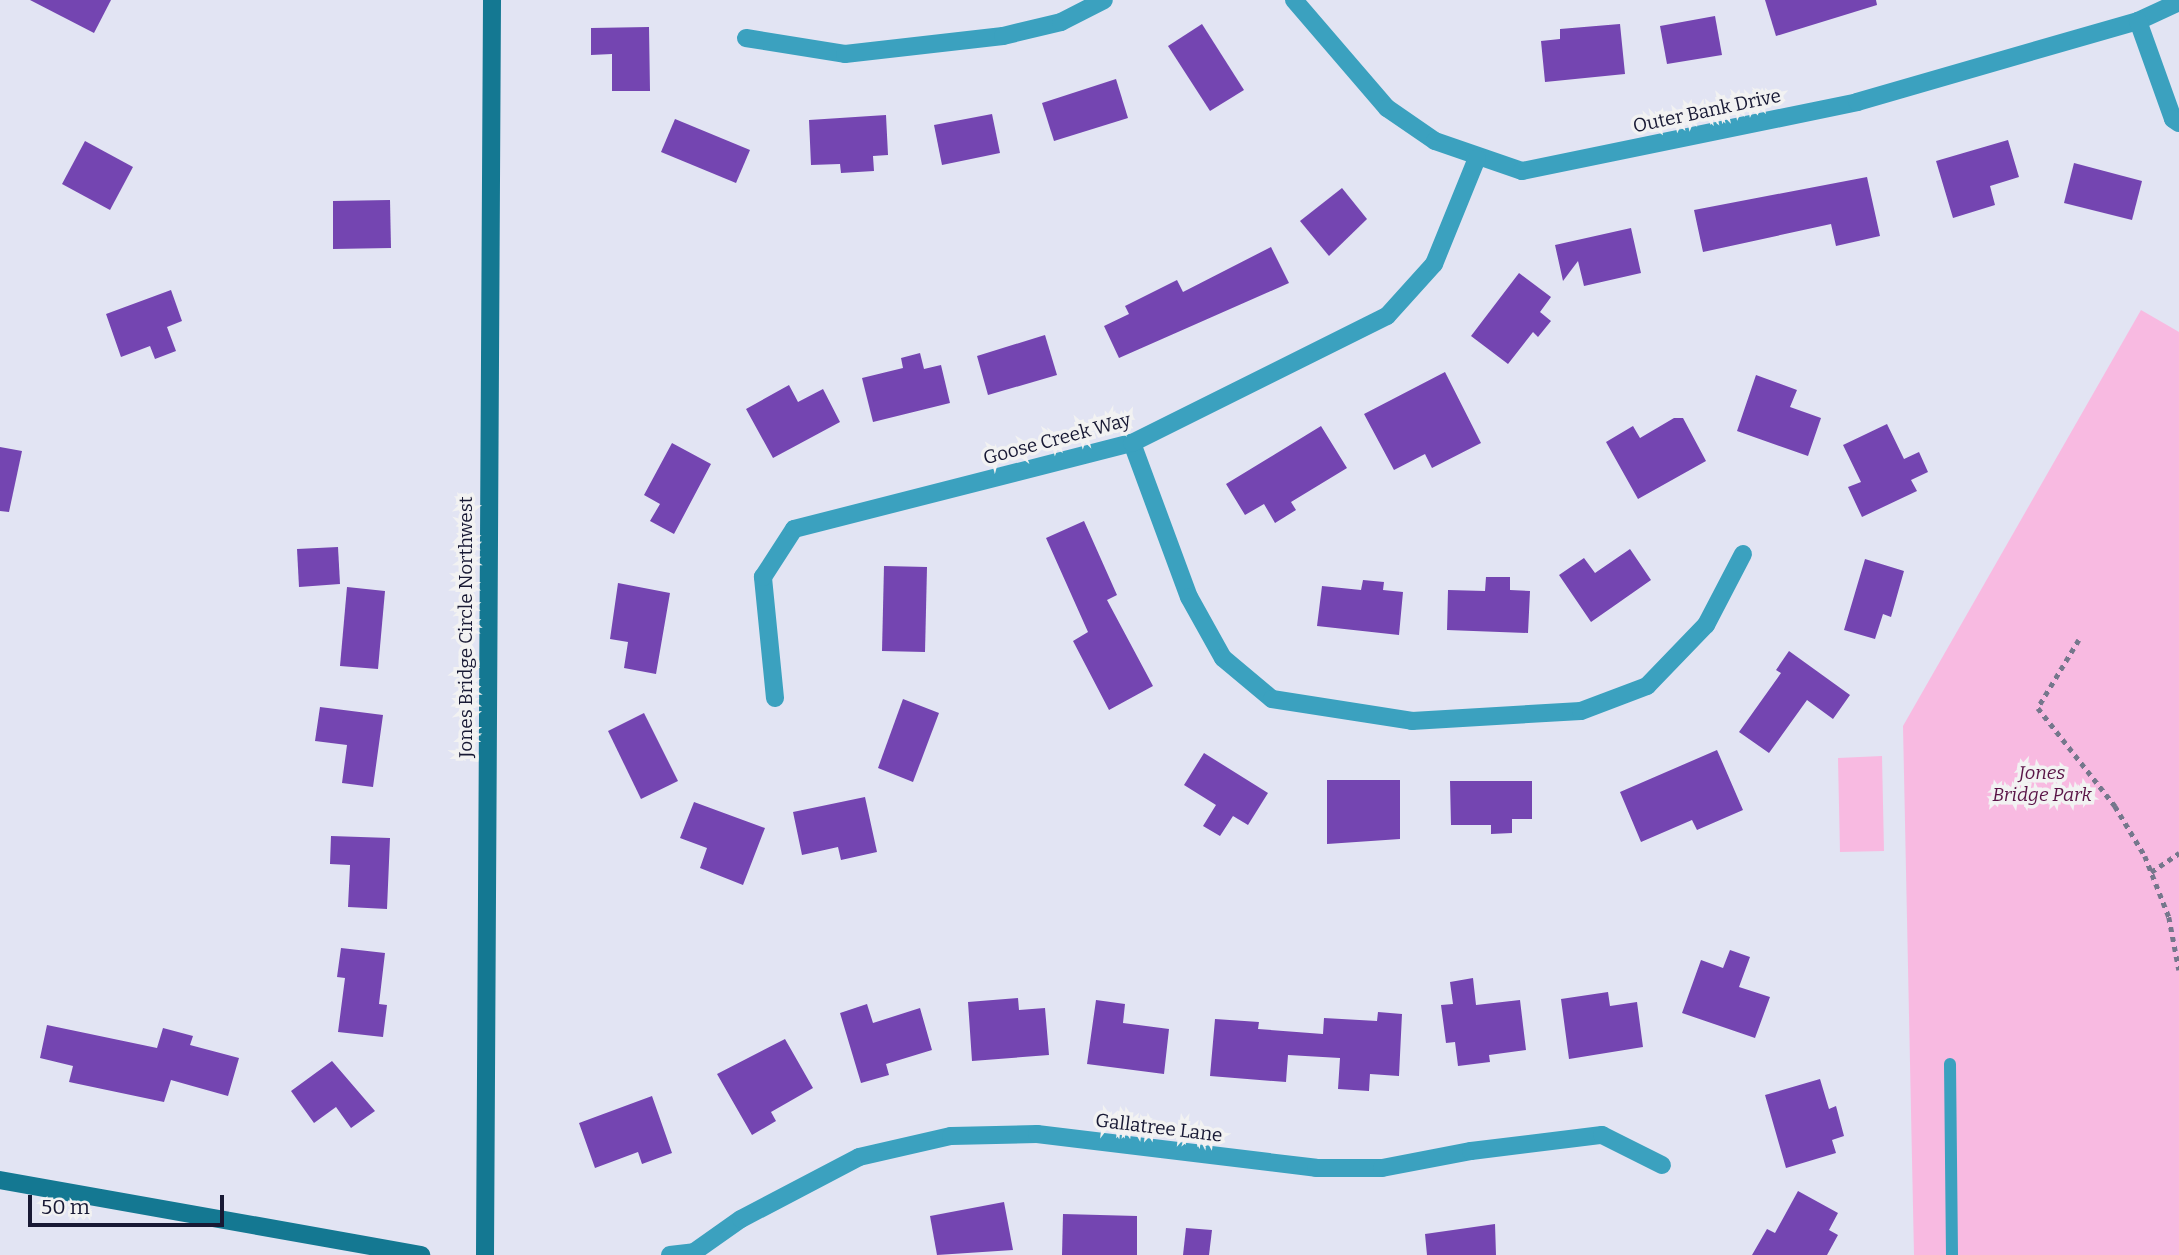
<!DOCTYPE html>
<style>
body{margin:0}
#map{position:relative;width:2179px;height:1255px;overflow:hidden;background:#e2e4f3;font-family:Bitter,serif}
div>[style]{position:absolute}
.green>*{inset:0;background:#f8bae1}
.building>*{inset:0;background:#7445b1}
.path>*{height:4.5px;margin-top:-2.25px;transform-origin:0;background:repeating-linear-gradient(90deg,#75778c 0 5px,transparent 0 10px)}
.lane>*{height:12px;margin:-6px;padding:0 6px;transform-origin:6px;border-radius:6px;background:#3ba1bf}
.street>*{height:18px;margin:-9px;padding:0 9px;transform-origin:9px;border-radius:9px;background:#3ba1bf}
.secondary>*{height:18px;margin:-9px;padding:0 9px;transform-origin:9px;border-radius:9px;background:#147892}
span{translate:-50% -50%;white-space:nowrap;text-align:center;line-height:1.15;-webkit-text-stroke:7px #f2f2f2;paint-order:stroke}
.street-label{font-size:19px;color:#181934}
.park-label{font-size:19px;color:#5a1447;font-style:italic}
.scale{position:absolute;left:28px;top:1195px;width:196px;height:32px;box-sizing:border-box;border:4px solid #181934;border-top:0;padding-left:9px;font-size:21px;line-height:24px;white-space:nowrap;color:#181934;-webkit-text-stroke:5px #f2f2f2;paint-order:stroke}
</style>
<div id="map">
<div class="green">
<i style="clip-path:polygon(2141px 310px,2179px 332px,2179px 1255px,1914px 1255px,1903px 726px)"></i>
<i style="clip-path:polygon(1882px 756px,1884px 851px,1840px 852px,1838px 758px)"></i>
</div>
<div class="building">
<i style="clip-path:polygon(30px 0,111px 0,94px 33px)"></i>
<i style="clip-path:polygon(1765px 0,1876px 0,1877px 5px,1776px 36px)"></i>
<i style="clip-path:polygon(1715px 16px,1722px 55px,1667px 64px,1660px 26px)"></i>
<i style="clip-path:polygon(1202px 24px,1244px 90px,1210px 111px,1168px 46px)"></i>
<i style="clip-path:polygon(1620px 24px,1625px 74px,1545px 82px,1541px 41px,1560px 39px,1560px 29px)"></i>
<i style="clip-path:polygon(649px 27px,650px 91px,612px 91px,612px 54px,591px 55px,591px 28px)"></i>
<i style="clip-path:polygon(1116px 79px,1128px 118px,1054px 141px,1042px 103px)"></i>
<i style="clip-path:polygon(992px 114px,1000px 153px,942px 165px,934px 125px)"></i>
<i style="clip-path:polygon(886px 115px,888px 155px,873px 156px,874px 171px,841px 173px,840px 164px,811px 165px,809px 120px)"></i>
<i style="clip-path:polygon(675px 119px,750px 150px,736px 183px,661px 152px)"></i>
<i style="clip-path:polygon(2008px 140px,2019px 177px,1990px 186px,1995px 205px,1953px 218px,1936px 161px)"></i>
<i style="clip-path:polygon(85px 141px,133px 167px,110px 210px,62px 184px)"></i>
<i style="clip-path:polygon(2074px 163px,2142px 181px,2132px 220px,2064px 203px)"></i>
<i style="clip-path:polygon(1867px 177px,1880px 236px,1836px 246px,1831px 224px,1703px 252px,1694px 210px)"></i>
<i style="clip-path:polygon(1342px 188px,1367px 219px,1329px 256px,1300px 221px)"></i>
<i style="clip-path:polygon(390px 200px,391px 248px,333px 249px,333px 201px)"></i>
<i style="clip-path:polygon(1631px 228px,1641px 273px,1584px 286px,1578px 261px,1563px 281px,1555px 245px)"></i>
<i style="clip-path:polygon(1271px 247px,1289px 283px,1119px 358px,1104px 326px,1129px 314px,1125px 306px,1177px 280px,1183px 292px)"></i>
<i style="clip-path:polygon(1519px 273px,1551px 297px,1540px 312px,1551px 321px,1538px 337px,1533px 332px,1508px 364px,1471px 336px)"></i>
<i style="clip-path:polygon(171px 290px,182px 321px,167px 327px,176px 351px,155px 359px,150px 346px,121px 357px,106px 314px)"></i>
<i style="clip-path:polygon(1045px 335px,1057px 375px,988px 395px,977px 356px)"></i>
<i style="clip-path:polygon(920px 353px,924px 369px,941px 365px,950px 403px,873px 422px,862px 378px,903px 368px,901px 358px)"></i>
<i style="clip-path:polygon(1445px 372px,1481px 443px,1432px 468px,1425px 454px,1394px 470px,1364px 414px)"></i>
<i style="clip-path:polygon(1756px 375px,1797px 390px,1790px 407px,1821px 418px,1808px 456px,1737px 431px)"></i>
<i style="clip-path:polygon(789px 385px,798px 402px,823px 389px,840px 422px,773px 458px,746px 409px)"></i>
<i style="clip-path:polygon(1674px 418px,1683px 418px,1706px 461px,1638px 499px,1606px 442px,1633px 426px,1640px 438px)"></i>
<i style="clip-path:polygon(1887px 424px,1904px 459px,1919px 452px,1928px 472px,1911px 480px,1917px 491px,1862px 517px,1848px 487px,1861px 482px,1843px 445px)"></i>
<i style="clip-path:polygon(1321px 426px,1347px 468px,1291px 502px,1296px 510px,1275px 523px,1264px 504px,1245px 515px,1226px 484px)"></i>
<i style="clip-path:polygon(672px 443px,711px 464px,674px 534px,650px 521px,660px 504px,644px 495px)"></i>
<i style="clip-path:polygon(0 447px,22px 451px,9px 512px,0 511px)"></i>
<i style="clip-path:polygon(1084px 521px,1117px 595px,1107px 600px,1153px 686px,1109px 710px,1073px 641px,1088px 632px,1046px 538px)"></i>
<i style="clip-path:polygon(338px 547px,340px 584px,299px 587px,297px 549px)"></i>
<i style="clip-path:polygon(1630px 549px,1651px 580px,1591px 622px,1559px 575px,1584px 558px,1595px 573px)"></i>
<i style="clip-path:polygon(1865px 559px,1904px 571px,1891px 617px,1883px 614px,1875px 639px,1844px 630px)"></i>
<i style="clip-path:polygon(884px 566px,927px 567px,925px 652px,882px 651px)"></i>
<i style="clip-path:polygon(1486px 577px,1510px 577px,1510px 590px,1530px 591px,1528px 633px,1447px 630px,1448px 590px,1485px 591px)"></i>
<i style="clip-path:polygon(1363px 580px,1384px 582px,1383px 590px,1403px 592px,1399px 635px,1317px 626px,1322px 586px,1361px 590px)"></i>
<i style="clip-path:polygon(618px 583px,670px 593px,656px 674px,624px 668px,628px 642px,610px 639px)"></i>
<i style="clip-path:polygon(347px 587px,385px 591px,378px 669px,340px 666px)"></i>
<i style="clip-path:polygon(1789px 651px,1850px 695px,1833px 719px,1807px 700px,1769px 753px,1739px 732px,1781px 673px,1776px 670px)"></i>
<i style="clip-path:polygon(903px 699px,939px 713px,913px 782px,878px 768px)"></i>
<i style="clip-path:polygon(320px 707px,383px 715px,373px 787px,342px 783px,347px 745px,315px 741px)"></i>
<i style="clip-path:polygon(644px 713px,678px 781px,641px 799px,608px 731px)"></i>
<i style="clip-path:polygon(1717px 750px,1743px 810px,1697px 830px,1692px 820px,1641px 842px,1620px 792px)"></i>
<i style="clip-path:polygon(1204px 753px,1268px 793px,1248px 825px,1233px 816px,1220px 836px,1203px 826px,1216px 805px,1184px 785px)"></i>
<i style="clip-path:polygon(1327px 780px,1400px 780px,1400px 839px,1327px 844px)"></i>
<i style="clip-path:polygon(1450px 781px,1532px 781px,1532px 819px,1512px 819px,1512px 833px,1491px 834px,1491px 825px,1451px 825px)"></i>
<i style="clip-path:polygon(865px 797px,877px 852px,841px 860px,838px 847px,802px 855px,793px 812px)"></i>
<i style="clip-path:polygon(694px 802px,765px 828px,743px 885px,700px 868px,707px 848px,680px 838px)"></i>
<i style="clip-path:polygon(331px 836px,390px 838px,387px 909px,348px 907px,350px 865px,330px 864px)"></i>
<i style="clip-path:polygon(341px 948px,385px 953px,379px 1004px,387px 1005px,383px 1037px,338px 1032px,345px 978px,337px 977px)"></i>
<i style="clip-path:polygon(1730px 950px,1750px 957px,1739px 987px,1770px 997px,1755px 1038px,1682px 1013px,1701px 960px,1723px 968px)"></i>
<i style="clip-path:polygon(1473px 978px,1476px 1005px,1520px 1000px,1526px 1050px,1489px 1055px,1490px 1062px,1458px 1066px,1455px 1042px,1446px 1043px,1441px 1005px,1453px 1004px,1450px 982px)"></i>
<i style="clip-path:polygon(1608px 992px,1610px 1006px,1637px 1002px,1643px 1047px,1569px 1059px,1561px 999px)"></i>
<i style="clip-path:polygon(1018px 998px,1019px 1010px,1045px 1008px,1049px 1055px,972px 1061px,968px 1002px)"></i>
<i style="clip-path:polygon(1096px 1000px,1125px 1004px,1123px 1023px,1169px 1029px,1164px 1074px,1087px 1064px)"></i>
<i style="clip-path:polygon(867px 1004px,873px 1023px,920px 1008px,932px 1050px,886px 1064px,889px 1075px,861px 1083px,840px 1013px)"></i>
<i style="clip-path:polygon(1378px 1012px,1402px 1014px,1399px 1076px,1370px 1074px,1369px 1091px,1338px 1089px,1340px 1058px,1288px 1055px,1286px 1082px,1210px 1076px,1215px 1019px,1259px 1022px,1258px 1029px,1323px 1034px,1324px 1018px,1377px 1021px)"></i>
<i style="clip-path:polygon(47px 1025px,157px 1048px,163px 1028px,193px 1036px,190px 1045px,239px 1058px,228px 1096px,171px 1080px,164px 1102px,69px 1082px,73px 1066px,40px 1058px)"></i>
<i style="clip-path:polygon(785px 1039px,813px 1088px,771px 1112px,776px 1121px,752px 1135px,717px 1074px)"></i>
<i style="clip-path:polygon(332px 1061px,375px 1111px,351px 1128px,336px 1107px,314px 1123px,291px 1091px)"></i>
<i style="clip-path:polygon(1820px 1079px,1829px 1109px,1836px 1106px,1844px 1136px,1832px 1140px,1836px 1153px,1786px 1168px,1765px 1095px)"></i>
<i style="clip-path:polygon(652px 1096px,672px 1153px,642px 1164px,638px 1152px,595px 1168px,579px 1123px)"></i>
<i style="clip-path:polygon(1798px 1191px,1838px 1213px,1829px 1230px,1838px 1235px,1827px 1255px,1752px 1255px,1767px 1229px,1775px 1233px)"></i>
<i style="clip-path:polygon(1004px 1202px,1013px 1250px,937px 1255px,930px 1216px)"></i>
<i style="clip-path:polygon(1063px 1214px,1137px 1216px,1137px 1255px,1062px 1255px)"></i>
<i style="clip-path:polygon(1495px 1224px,1496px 1255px,1427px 1255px,1425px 1234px)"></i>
<i style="clip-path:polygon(1186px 1228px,1212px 1230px,1209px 1255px,1183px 1255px)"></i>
</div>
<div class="path">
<i style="left:2079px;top:640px;width:79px;rotate:121.1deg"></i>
<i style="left:2038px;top:708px;width:125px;rotate:51.8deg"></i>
<i style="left:2115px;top:806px;width:58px;rotate:59deg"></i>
<i style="left:2145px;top:856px;width:66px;rotate:68.5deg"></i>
<i style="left:2169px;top:917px;width:54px;rotate:79.3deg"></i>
<i style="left:2151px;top:872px;width:34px;rotate:-34deg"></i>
</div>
<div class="lane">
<i style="left:1950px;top:1064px;width:191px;rotate:89.4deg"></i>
</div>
<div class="street">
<i style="left:1294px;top:0;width:143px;rotate:49.3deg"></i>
<i style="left:1387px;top:108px;width:58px;rotate:34.5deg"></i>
<i style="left:1435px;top:141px;width:92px;rotate:19deg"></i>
<i style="left:1522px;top:171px;width:342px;rotate:-11.6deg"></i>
<i style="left:1857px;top:102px;width:292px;rotate:-16.1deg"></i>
<i style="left:2138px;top:21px;width:45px;rotate:-24.9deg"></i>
<i style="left:2138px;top:21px;width:104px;rotate:70.3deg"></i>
<i style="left:2173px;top:119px;width:7px;rotate:34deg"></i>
<i style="left:746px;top:38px;width:100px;rotate:9.2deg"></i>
<i style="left:845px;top:54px;width:159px;rotate:-6.5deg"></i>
<i style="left:1003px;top:36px;width:60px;rotate:-13.6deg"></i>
<i style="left:1061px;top:22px;width:48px;rotate:-27.1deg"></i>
<i style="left:1132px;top:443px;width:164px;rotate:69.7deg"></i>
<i style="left:1189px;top:597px;width:70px;rotate:60.9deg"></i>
<i style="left:1223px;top:658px;width:64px;rotate:39.9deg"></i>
<i style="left:1272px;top:699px;width:142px;rotate:8.9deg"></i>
<i style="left:1412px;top:721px;width:169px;rotate:-3.4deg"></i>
<i style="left:1581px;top:711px;width:71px;rotate:-20.7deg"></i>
<i style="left:1647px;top:686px;width:85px;rotate:-46deg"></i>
<i style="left:1706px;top:625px;width:80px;rotate:-62.5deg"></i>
<i style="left:775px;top:698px;width:122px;rotate:-95.7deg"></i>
<i style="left:763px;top:577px;width:57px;rotate:-57.1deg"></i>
<i style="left:794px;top:529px;width:349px;rotate:-14.3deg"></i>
<i style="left:1132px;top:443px;width:285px;rotate:-26.5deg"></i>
<i style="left:1387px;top:316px;width:70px;rotate:-47.9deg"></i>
<i style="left:1434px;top:264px;width:114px;rotate:-67.9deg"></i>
<i style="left:670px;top:1255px;width:24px;rotate:-7deg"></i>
<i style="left:694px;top:1252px;width:57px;rotate:-35.1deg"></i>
<i style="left:741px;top:1219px;width:133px;rotate:-27.7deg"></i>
<i style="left:859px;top:1157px;width:94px;rotate:-12.9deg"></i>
<i style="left:951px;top:1136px;width:86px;rotate:-1.3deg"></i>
<i style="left:1037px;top:1134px;width:281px;rotate:6.9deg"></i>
<i style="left:1316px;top:1168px;width:66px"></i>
<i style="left:1382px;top:1168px;width:91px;rotate:-10.8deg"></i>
<i style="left:1471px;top:1151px;width:132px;rotate:-7deg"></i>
<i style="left:1602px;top:1135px;width:67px;rotate:26.6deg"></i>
</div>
<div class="secondary">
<i style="left:0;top:1180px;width:428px;rotate:10.1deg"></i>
<i style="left:485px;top:1255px;width:1255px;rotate:-89.68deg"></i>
</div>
<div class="street-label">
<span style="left:1707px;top:111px;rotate:-12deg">Outer Bank Drive</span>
<span style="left:1057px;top:439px;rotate:-15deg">Goose Creek Way</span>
<span style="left:466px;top:627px;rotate:-90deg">Jones Bridge Circle Northwest</span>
<span style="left:1159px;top:1128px;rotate:7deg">Gallatree Lane</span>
</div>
<div class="park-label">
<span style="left:2042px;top:784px">Jones<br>Bridge Park</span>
</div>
<div class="scale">50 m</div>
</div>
